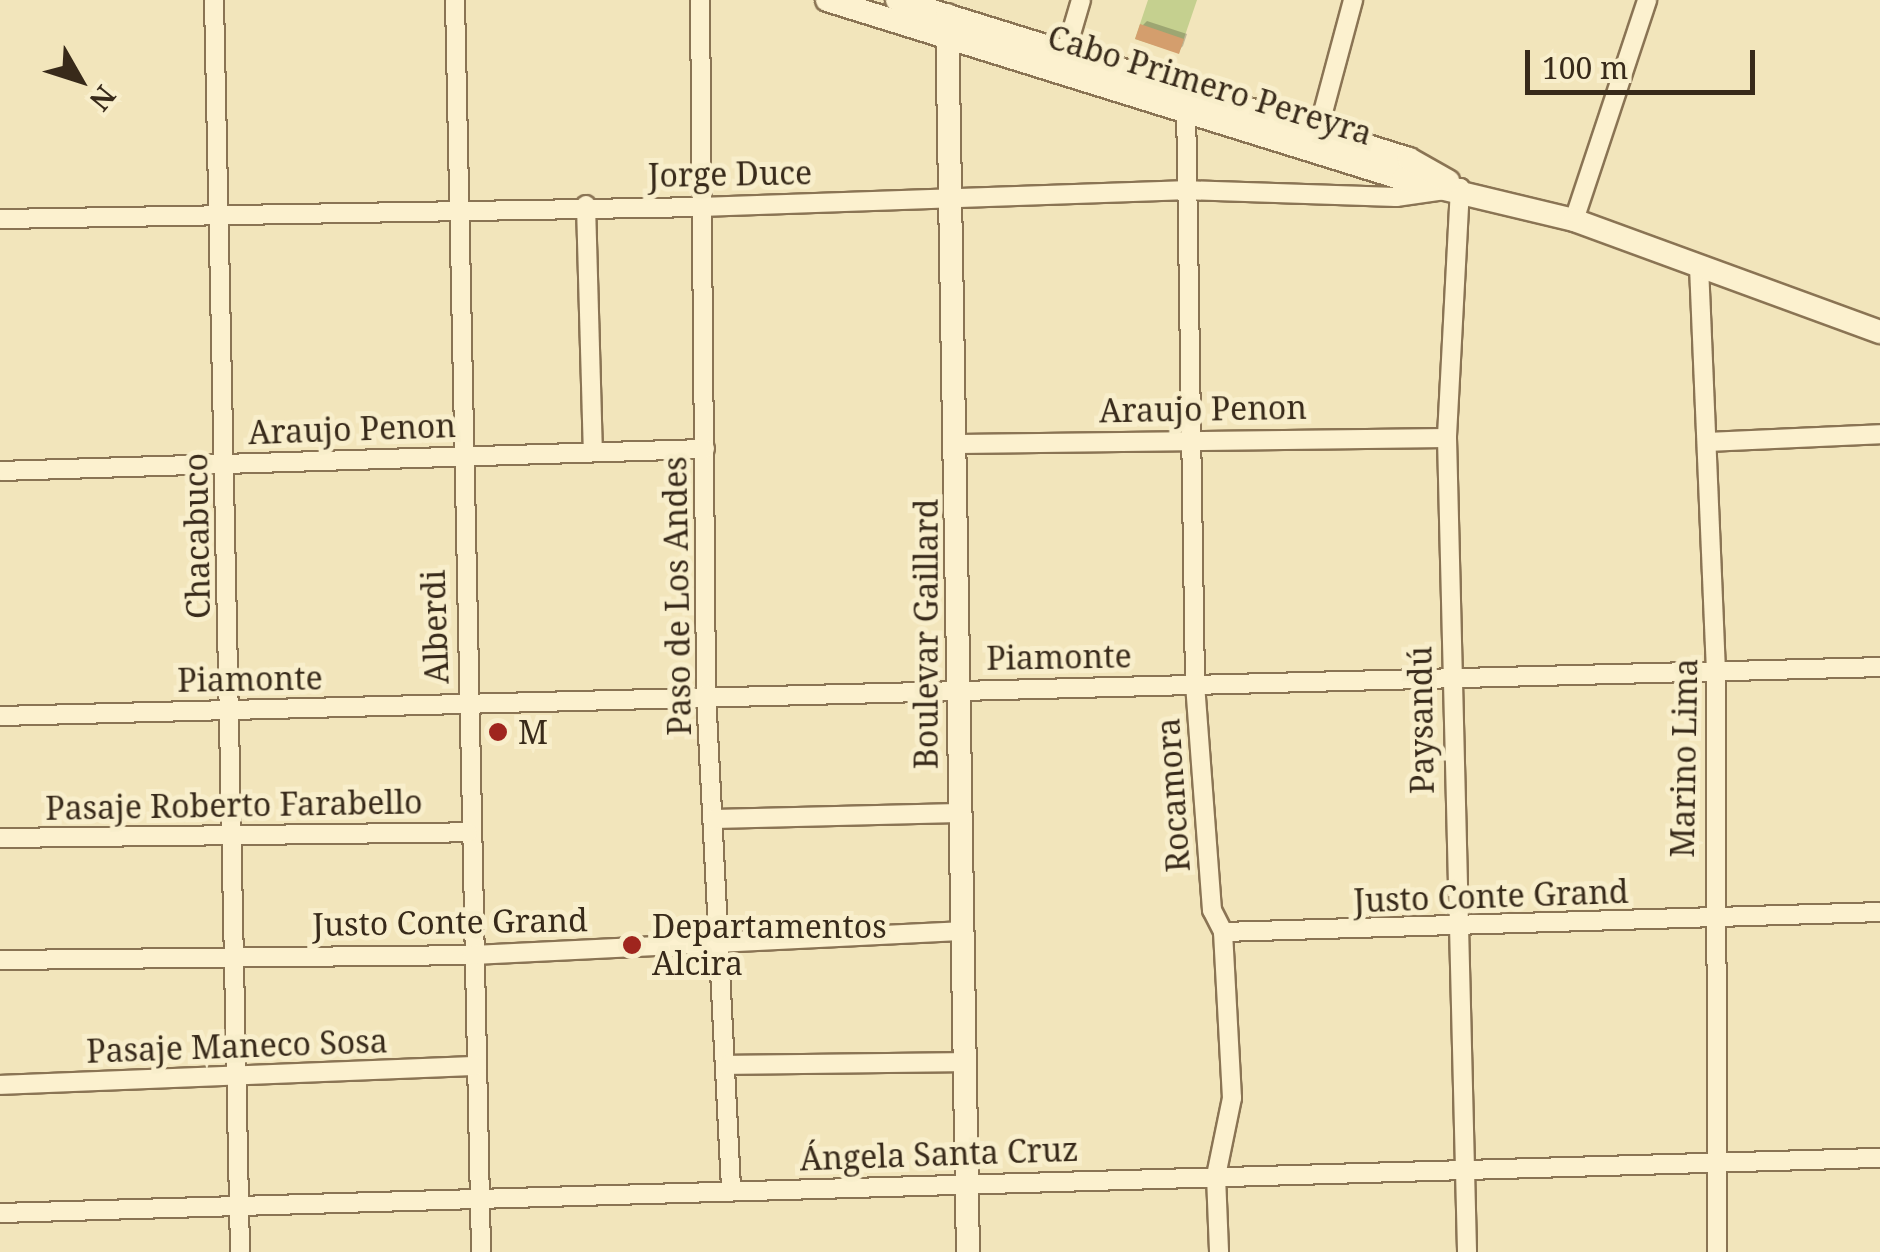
<!DOCTYPE html>
<meta charset="utf-8">
<style>
body{margin:0}
#map{position:relative;width:1880px;height:1252px;overflow:hidden;background:#f2e5bb;font-family:"Noto Serif",serif}
div>[style]{position:absolute}
.green>*{inset:0;background:#c5d08f}
.shadow>*{inset:0;background:#0003}
.building>*{inset:0;background:#d49e6d}
.roads{filter:drop-shadow(2px 0 #8a7454) drop-shadow(-2px 0 #8a7454) drop-shadow(0 2px #8a7454) drop-shadow(0 -2px #8a7454)}
.minor>*{height:18px;margin:-9px;padding:0 9px;transform-origin:9px;border-radius:9px;background:#fcf1cf}
.tertiary>*{height:22px;margin:-11px;padding:0 11px;transform-origin:11px;border-radius:11px;background:#fcf1cf}
.dots>*{width:28px;height:28px;translate:-50% -50%;box-sizing:border-box;border:5px solid #f8eecb;border-radius:50%}
span{translate:-50% -50%;white-space:nowrap;text-align:center;line-height:1.15;-webkit-text-stroke:10px #f8eecb;paint-order:stroke}
.street-label{font-size:32px;color:#382a1a}
.poi-label{font-size:32px;color:#382a1a}
.left{translate:0 -50%;text-align:left}
.north{position:absolute;left:30px;top:30px;width:100px;height:100px;-webkit-text-stroke:8px #f8eecb;paint-order:stroke;rotate:129deg;font-size:28px;font-weight:700;line-height:40px;text-align:center;color:#382a1a}
.north::after{content:'';display:block;margin:auto;width:35px;height:45px;background:#382a1a;clip-path:polygon(50% 0,100% 100%,50% 72%,0 100%)}
.scale{position:absolute;left:1525px;top:50px;width:230px;height:45px;box-sizing:border-box;border:5px solid #382a1a;border-top:0;padding-left:12px;font-size:30px;line-height:35px;white-space:nowrap;color:#382a1a;-webkit-text-stroke:8px #f8eecb;paint-order:stroke}
</style>
<div id="map">
<div class="green">
<i style="clip-path:polygon(1148px 0,1197px 0,1179px 53px,1135px 39px)"></i>
</div>
<div class="shadow">
<i style="clip-path:polygon(1147px 21px,1187px 34px,1183px 46px,1178px 51px,1142px 26px)"></i>
</div>
<div class="building">
<i style="clip-path:polygon(1140px 24px,1184px 39px,1179px 54px,1135px 39px)"></i>
</div>
<div class="roads">
<div class="minor">
<i style="left:214px;top:0;width:1252px;rotate:88.81deg"></i>
<i style="left:455px;top:0;width:1252px;rotate:88.81deg"></i>
<i style="left:700px;top:0;width:694px;rotate:89.5deg"></i>
<i style="left:706px;top:694px;width:497px;rotate:87.1deg"></i>
<i style="left:1066px;top:51px;width:53px;rotate:-73.6deg"></i>
<i style="left:1186px;top:103px;width:581px;rotate:89.11deg"></i>
<i style="left:1195px;top:684px;width:227px;rotate:85.7deg"></i>
<i style="left:1212px;top:910px;width:25px;rotate:63deg"></i>
<i style="left:1223px;top:932px;width:166px;rotate:86.9deg"></i>
<i style="left:1232px;top:1098px;width:80px;rotate:101.6deg"></i>
<i style="left:1216px;top:1176px;width:76px;rotate:87.7deg"></i>
<i style="left:1318px;top:131px;width:136px;rotate:-75deg"></i>
<i style="left:586px;top:205px;width:247px;rotate:88.4deg"></i>
<i style="left:0;top:219px;width:700px;rotate:-0.98deg"></i>
<i style="left:700px;top:207px;width:483px;rotate:-2deg"></i>
<i style="left:1183px;top:190px;width:213px;rotate:1.9deg"></i>
<i style="left:1396px;top:197px;width:65px;rotate:-8deg"></i>
<i style="left:1460px;top:188px;width:250px;rotate:93deg"></i>
<i style="left:1447px;top:438px;width:814px;rotate:88.59deg"></i>
<i style="left:1574px;top:220px;width:232px;rotate:-71.6deg"></i>
<i style="left:1699px;top:266px;width:406px;rotate:87.6deg"></i>
<i style="left:1716px;top:672px;width:580px;rotate:89.9deg"></i>
<i style="left:1707px;top:442px;width:173px;rotate:-2.6deg"></i>
<i style="left:959px;top:444px;width:488px;rotate:-0.7deg"></i>
<i style="left:0;top:471px;width:705px;rotate:-1.79deg"></i>
<i style="left:0;top:716px;width:1881px;rotate:-1.49deg"></i>
<i style="left:713px;top:819px;width:247px;rotate:-1.4deg"></i>
<i style="left:0;top:838px;width:468px;rotate:-0.7deg"></i>
<i style="left:1223px;top:932px;width:657px;rotate:-1.74deg"></i>
<i style="left:0;top:960px;width:472px;rotate:-0.6deg"></i>
<i style="left:472px;top:955px;width:490px;rotate:-2.8deg"></i>
<i style="left:727px;top:1065px;width:236px;rotate:-0.7deg"></i>
<i style="left:0;top:1085px;width:477px;rotate:-2.3deg"></i>
<i style="left:0;top:1213px;width:1881px;rotate:-1.68deg"></i>
</div>
<div class="tertiary">
<i style="left:827px;top:0;width:603px;rotate:17.26deg"></i>
<i style="left:1403px;top:179px;width:176px;rotate:13.5deg"></i>
<i style="left:1574px;top:220px;width:326px;rotate:20.1deg"></i>
<i style="left:897px;top:0;width:536px;rotate:17.25deg"></i>
<i style="left:1409px;top:159px;width:45px;rotate:29.4deg"></i>
<i style="left:947px;top:15px;width:1237px;rotate:89.03deg"></i>
</div>
</div>
<div class="dots">
<i style="left:498px;top:732px;background:#9f251e"></i>
<i style="left:632px;top:945px;background:#9f251e"></i>
</div>
<div class="street-label">
<span style="left:1210px;top:85px;rotate:17deg">Cabo Primero Pereyra</span>
<span style="left:730px;top:174px;rotate:-1deg">Jorge Duce</span>
<span style="left:1203px;top:409px;rotate:-1deg">Araujo Penon</span>
<span style="left:352px;top:429px;rotate:-2deg">Araujo Penon</span>
<span style="left:197px;top:536px;rotate:-91deg">Chacabuco</span>
<span style="left:677px;top:596px;rotate:-91deg">Paso de Los Andes</span>
<span style="left:435px;top:627px;rotate:-92deg">Alberdi</span>
<span style="left:926px;top:634px;rotate:-90deg">Boulevar Gaillard</span>
<span style="left:1059px;top:657px;rotate:-1deg">Piamonte</span>
<span style="left:250px;top:679px;rotate:-1deg">Piamonte</span>
<span style="left:1421px;top:720px;rotate:-91deg">Paysandú</span>
<span style="left:1684px;top:758px;rotate:-89deg">Marino Lima</span>
<span style="left:1173px;top:795px;rotate:-94deg">Rocamora</span>
<span style="left:234px;top:805px;rotate:-1deg">Pasaje Roberto Farabello</span>
<span style="left:1491px;top:896px;rotate:-2deg">Justo Conte Grand</span>
<span style="left:450px;top:922px;rotate:-1deg">Justo Conte Grand</span>
<span style="left:237px;top:1046px;rotate:-2deg">Pasaje Maneco Sosa</span>
<span style="left:939px;top:1154px;rotate:-2deg">Ángela Santa Cruz</span>
</div>
<div class="poi-label">
<span class="left" style="left:518px;top:732px">M</span>
<span class="left" style="left:652px;top:945px">Departamentos<br>Alcira</span>
</div>
<div class="north">N</div>
<div class="scale">100 m</div>
</div>
